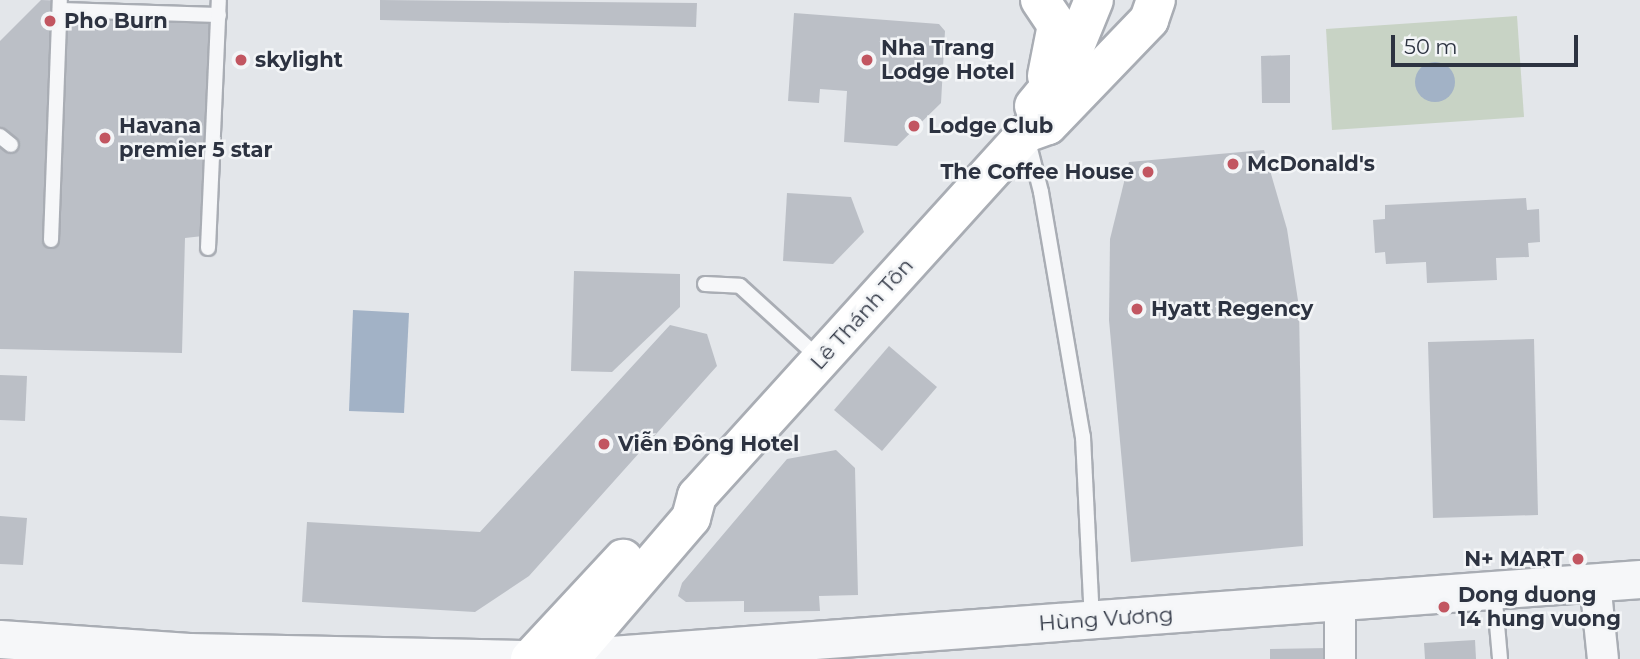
<!DOCTYPE html>
<meta charset="utf-8">
<style>
body{margin:0}
#map{position:relative;width:1640px;height:659px;overflow:hidden;background:#e3e6ea;font-family:Montserrat,sans-serif}
div>[style]{position:absolute}
.green>*{inset:0;background:#c8d3c5}
.water>*{inset:0;background:#a2b2c6}
.round{border-radius:50%}
.building>*{inset:0;background:#bbbfc6}
.roads{filter:drop-shadow(2px 0 #a9adb4) drop-shadow(-2px 0 #a9adb4) drop-shadow(0 2px #a9adb4) drop-shadow(0 -2px #a9adb4)}
.service>*{height:14px;margin:-7px;padding:0 7px;transform-origin:7px;border-radius:7px;background:#f6f7f9}
.minor>*{height:30px;margin:-15px;padding:0 15px;transform-origin:15px;border-radius:15px;background:#f6f7f9}
.tertiary>*{height:37px;margin:-18.5px;padding:0 18.5px;transform-origin:18.5px;border-radius:18.5px;background:#f6f7f9}
.primary>*{height:38px;margin:-19px;padding:0 19px;transform-origin:19px;border-radius:19px;background:#fff}
.dots>*{width:19px;height:19px;translate:-50% -50%;box-sizing:border-box;border:4px solid #f3f5f7;border-radius:50%}
span{translate:-50% -50%;white-space:nowrap;text-align:center;line-height:1.15;-webkit-text-stroke:5px #f3f5f7;paint-order:stroke}
.poi-label{font-size:21px;color:#2d3341;font-weight:700}
.left{translate:0 -50%;text-align:left}
.right{translate:-100% -50%;text-align:right}
.street-label{font-size:21px;color:#2d3341}
.scale{position:absolute;left:1391px;top:35px;width:187px;height:32px;box-sizing:border-box;border:4px solid #2d3341;border-top:0;padding-left:9px;font-size:21px;line-height:24px;white-space:nowrap;color:#2d3341;-webkit-text-stroke:5px #f3f5f7;paint-order:stroke}
</style>
<div id="map">
<div class="green">
<i style="clip-path:polygon(1517px 16px,1524px 117px,1332px 130px,1326px 29px)"></i>
</div>
<div class="water">
<i class="round" style="left:1415px;top:62px;width:40px;height:40px"></i>
<i style="clip-path:polygon(353px 310px,409px 313px,404px 413px,349px 411px)"></i>
</div>
<div class="building">
<i style="clip-path:polygon(41px 0,209px 6px,212px 235px,185px 238px,182px 353px,0 349px,0 41px)"></i>
<i style="clip-path:polygon(380px 0,697px 3px,696px 27px,380px 20px)"></i>
<i style="clip-path:polygon(794px 13px,939px 24px,945px 31px,941px 103px,897px 146px,844px 142px,847px 91px,820px 89px,819px 103px,788px 101px)"></i>
<i style="clip-path:polygon(1290px 55px,1290px 103px,1262px 103px,1261px 56px)"></i>
<i style="clip-path:polygon(1264px 150px,1287px 229px,1299px 307px,1303px 546px,1131px 562px,1109px 320px,1110px 239px,1129px 162px)"></i>
<i style="clip-path:polygon(787px 193px,851px 197px,864px 232px,833px 264px,783px 261px)"></i>
<i style="clip-path:polygon(1526px 198px,1527px 210px,1539px 209px,1540px 242px,1528px 243px,1529px 257px,1496px 258px,1497px 280px,1427px 283px,1426px 262px,1386px 264px,1385px 252px,1375px 253px,1373px 220px,1385px 219px,1385px 205px)"></i>
<i style="clip-path:polygon(574px 271px,680px 274px,680px 307px,612px 372px,571px 371px)"></i>
<i style="clip-path:polygon(670px 325px,707px 334px,717px 366px,529px 576px,475px 612px,302px 602px,307px 522px,480px 532px)"></i>
<i style="clip-path:polygon(1534px 339px,1538px 515px,1433px 518px,1428px 342px)"></i>
<i style="clip-path:polygon(889px 346px,937px 387px,882px 451px,834px 410px)"></i>
<i style="clip-path:polygon(0 375px,27px 376px,25px 421px,0 420px)"></i>
<i style="clip-path:polygon(836px 450px,855px 468px,858px 595px,819px 596px,820px 611px,744px 612px,744px 601px,686px 602px,678px 596px,682px 583px,787px 459px)"></i>
<i style="clip-path:polygon(0 516px,27px 518px,23px 565px,0 564px)"></i>
<i style="clip-path:polygon(1475px 640px,1476px 659px,1425px 659px,1424px 643px)"></i>
<i style="clip-path:polygon(1328px 648px,1328px 659px,1270px 659px,1270px 649px)"></i>
</div>
<div class="roads">
<div class="service">
<i style="left:60px;top:10px;width:159px;rotate:1.8deg"></i>
<i style="left:0;top:136px;width:14px;rotate:39deg"></i>
<i style="left:1027px;top:137px;width:57px;rotate:75.7deg"></i>
<i style="left:1041px;top:192px;width:249px;rotate:80.3deg"></i>
<i style="left:1083px;top:437px;width:181px;rotate:87.2deg"></i>
<i style="left:51px;top:240px;width:240px;rotate:-87.9deg"></i>
<i style="left:208px;top:248px;width:248px;rotate:-87.5deg"></i>
<i style="left:705px;top:284px;width:35px;rotate:3deg"></i>
<i style="left:740px;top:286px;width:107px;rotate:42.3deg"></i>
<i style="left:1494px;top:590px;width:69px;rotate:85deg"></i>
</div>
<div class="minor">
<i style="left:1595px;top:582px;width:77px;rotate:84.1deg"></i>
<i style="left:1340px;top:602px;width:57px;rotate:90deg"></i>
</div>
<div class="tertiary">
<i style="left:0;top:639px;width:189px;rotate:3.9deg"></i>
<i style="left:189px;top:652px;width:333px;rotate:1.2deg"></i>
<i style="left:571px;top:658px;width:1072px;rotate:-4.23deg"></i>
</div>
<div class="primary">
<i style="left:1040px;top:0;width:30px;rotate:56deg"></i>
<i style="left:1057px;top:25px;width:52px;rotate:101.1deg"></i>
<i style="left:1034px;top:106px;width:52px;rotate:-50.5deg"></i>
<i style="left:1067px;top:66px;width:71px;rotate:-67.8deg"></i>
<i style="left:530px;top:659px;width:137px;rotate:-47.1deg"></i>
<i style="left:570px;top:659px;width:186px;rotate:-49.4deg"></i>
<i style="left:691px;top:518px;width:23px;rotate:-75deg"></i>
<i style="left:697px;top:496px;width:490px;rotate:-47.8deg"></i>
<i style="left:1026px;top:133px;width:23px;rotate:-20deg"></i>
<i style="left:1048px;top:125px;width:146px;rotate:-46.1deg"></i>
<i style="left:1149px;top:20px;width:21px;rotate:-71deg"></i>
</div>
</div>
<div class="dots">
<i style="left:50px;top:21px;background:#c25661"></i>
<i style="left:241px;top:60px;background:#c25661"></i>
<i style="left:867px;top:60px;background:#c25661"></i>
<i style="left:914px;top:126px;background:#c25661"></i>
<i style="left:105px;top:138px;background:#c25661"></i>
<i style="left:1233px;top:164px;background:#c25661"></i>
<i style="left:1148px;top:172px;background:#c25661"></i>
<i style="left:1137px;top:309px;background:#c25661"></i>
<i style="left:604px;top:444px;background:#c25661"></i>
<i style="left:1578px;top:559px;background:#c25661"></i>
<i style="left:1444px;top:607px;background:#c25661"></i>
</div>
<div class="poi-label">
<span class="left" style="left:64px;top:21px">Pho Burn</span>
<span class="left" style="left:881px;top:60px">Nha Trang<br>Lodge Hotel</span>
<span class="left" style="left:255px;top:60px">skylight</span>
<span class="left" style="left:119px;top:138px">Havana<br>premier 5 star</span>
<span class="left" style="left:928px;top:126px">Lodge Club</span>
<span class="left" style="left:1247px;top:164px">McDonald's</span>
<span class="right" style="left:1134px;top:172px">The Coffee House</span>
<span class="left" style="left:1151px;top:309px">Hyatt Regency</span>
<span class="left" style="left:618px;top:444px">Viễn Đông Hotel</span>
<span class="right" style="left:1564px;top:559px">N+ MART</span>
<span class="left" style="left:1458px;top:607px">Dong duong<br>14 hung vuong</span>
</div>
<div class="street-label">
<span style="left:862px;top:314px;rotate:-48deg">Lê Thánh Tôn</span>
<span style="left:1106px;top:619px;rotate:-4deg">Hùng Vương</span>
</div>
<div class="scale">50 m</div>
</div>
